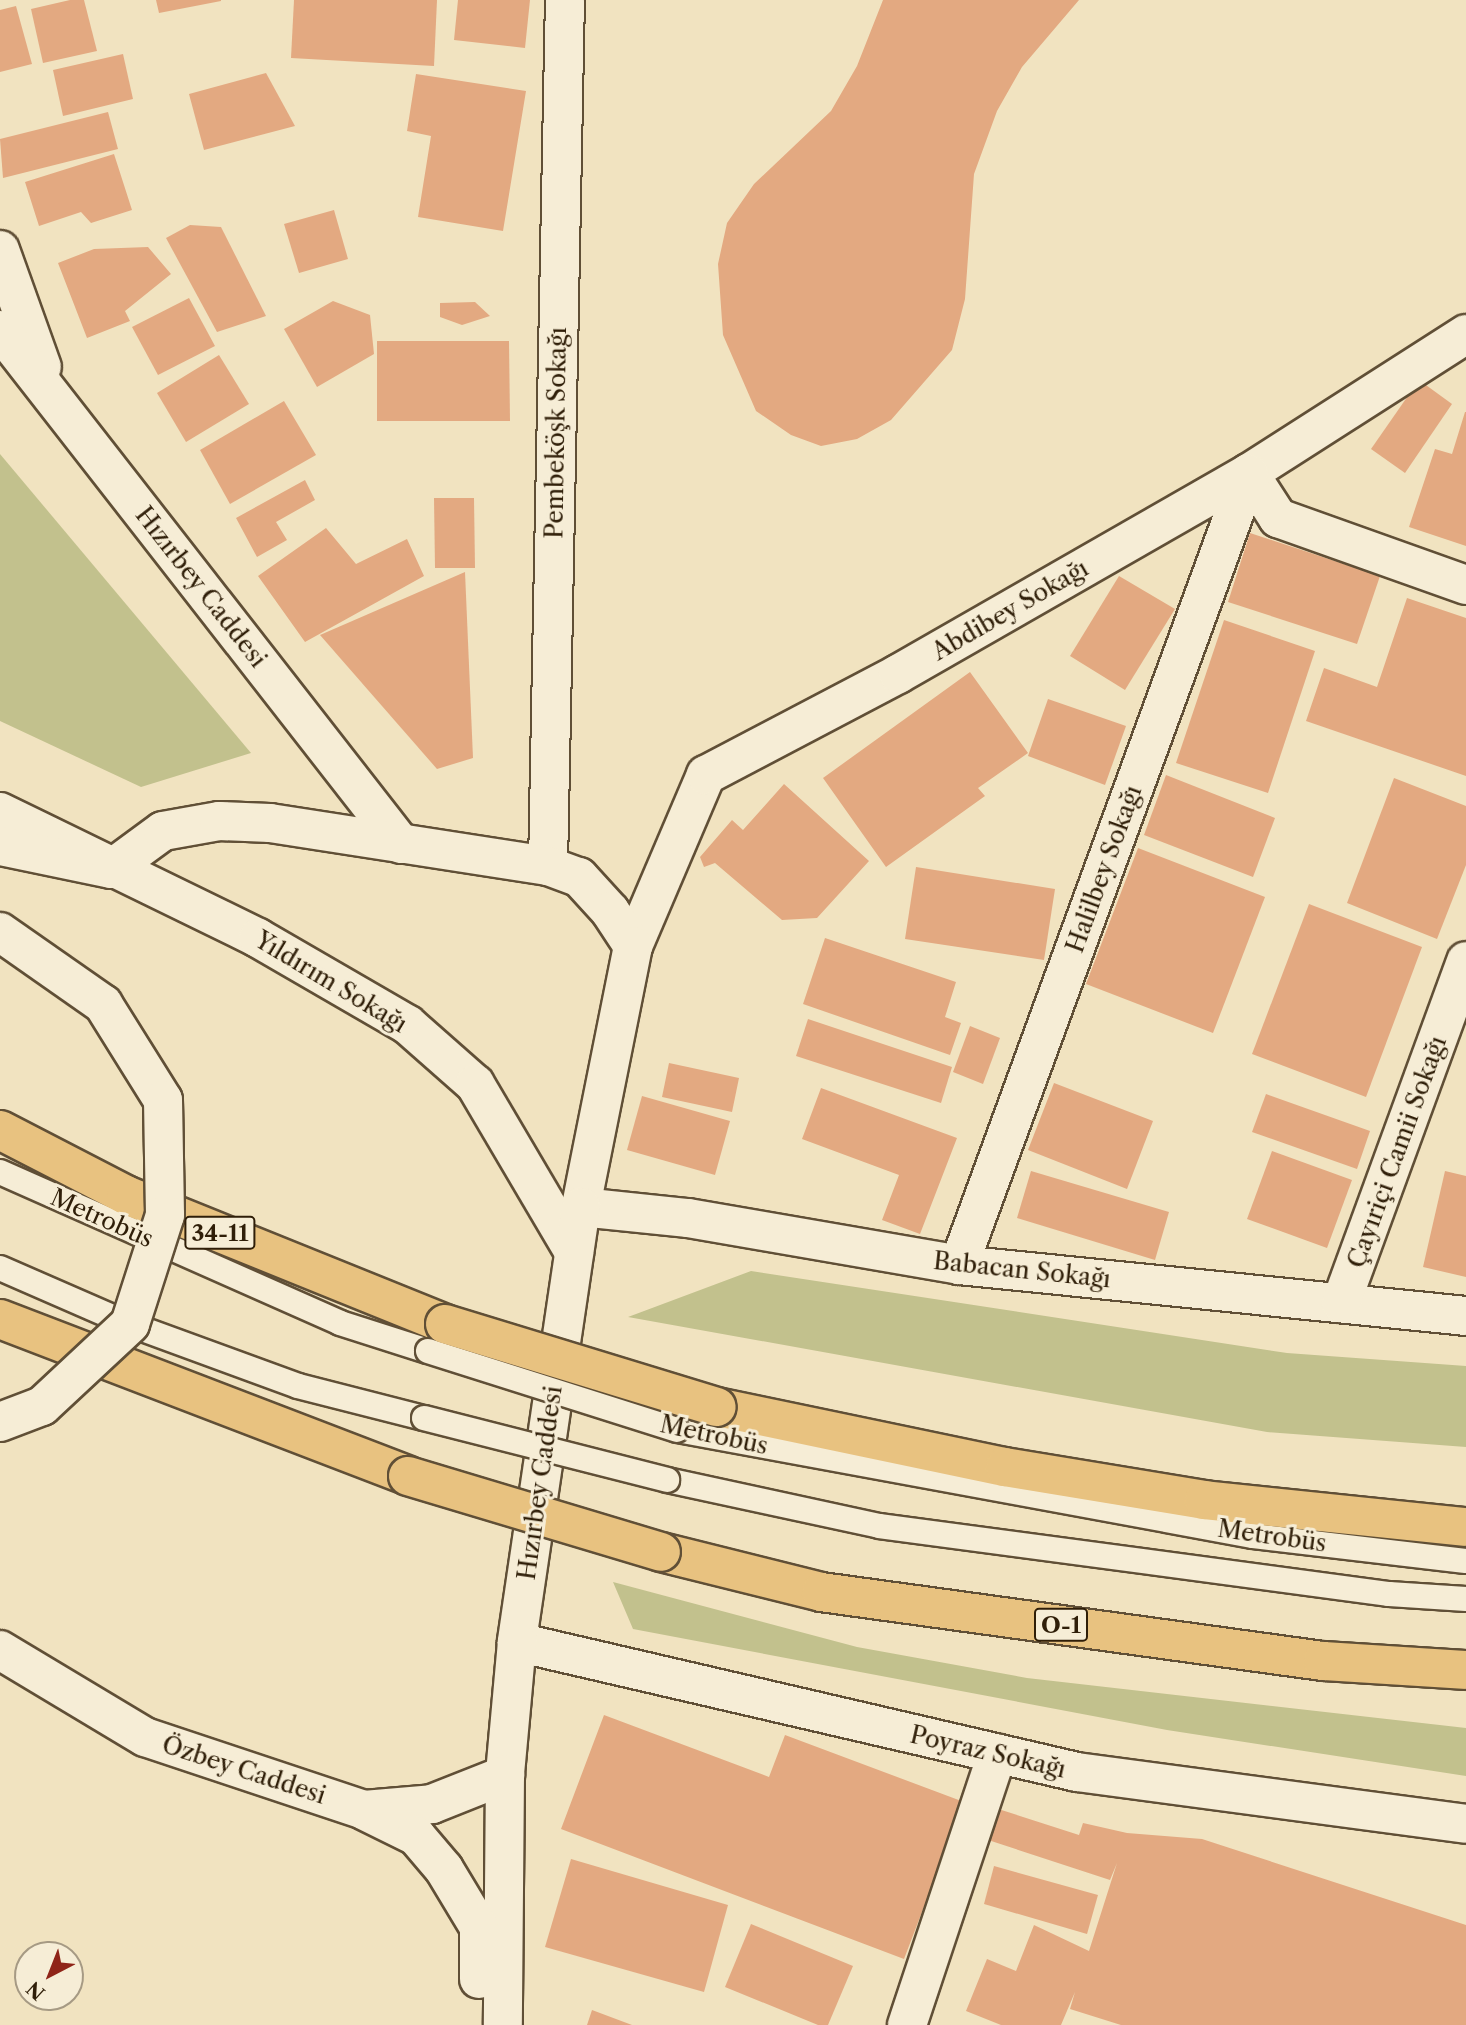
<!DOCTYPE html>
<meta charset="utf-8">
<style>
body{margin:0}
#map{position:relative;width:1466px;height:2025px;overflow:hidden;background:#f1e3c0;font-family:"Libre Caslon Text",serif}
div>[style]{position:absolute}
.green>*{inset:0;background:#c2c18d}
.building>*{inset:0;background:#e3a981}
.roads{filter:drop-shadow(2px 0 #604f36) drop-shadow(-2px 0 #604f36) drop-shadow(0 2px #604f36) drop-shadow(0 -2px #604f36)}
.service>*{height:24px;margin:-12px;padding:0 12px;transform-origin:12px;border-radius:12px;background:#f6edd6}
.minor>*{height:38px;margin:-19px;padding:0 19px;transform-origin:19px;border-radius:19px;background:#f6edd6}
.tertiary>*{height:38px;margin:-19px;padding:0 19px;transform-origin:19px;border-radius:19px;background:#f6edd6}
.secondary>*{height:38px;margin:-19px;padding:0 19px;transform-origin:19px;border-radius:19px;background:#f6edd6}
.trunk>*{height:38px;margin:-19px;padding:0 19px;transform-origin:19px;border-radius:19px;background:#e8c280}
.bridges{filter:drop-shadow(2px 0 #604f36) drop-shadow(-2px 0 #604f36) drop-shadow(0 2px #604f36) drop-shadow(0 -2px #604f36)}
.service-bridge>*{height:24px;margin:-12px;padding:0 12px;transform-origin:12px;border-radius:12px;background:#f6edd6}
.secondary-bridge>*{height:38px;margin:-19px;padding:0 19px;transform-origin:19px;border-radius:19px;background:#f6edd6}
.trunk-bridge>*{height:38px;margin:-19px;padding:0 19px;transform-origin:19px;border-radius:19px;background:#e8c280}
span{translate:-50% -50%;white-space:nowrap;text-align:center;line-height:1.15;-webkit-text-stroke:6px #f6edd6;paint-order:stroke}
.shield-label span{padding:2px 5px;background:#f6edd6;border:2px solid;border-radius:5px;-webkit-text-stroke-width:0}
.shield-label{font-size:23px;color:#2f1e08;font-weight:700}
.street-label{font-size:24px;color:#2f1e08}
.north{position:absolute;left:14px;top:1941px;width:70px;height:70px;box-sizing:border-box;background:#f6edd6;border:2px solid #a69a84;border-radius:50%;rotate:222deg;font-size:19px;font-weight:700;line-height:28px;text-align:center;color:#2f1e08}
.north::after{content:'';display:block;margin:auto;width:24px;height:32px;background:#8f2418;clip-path:polygon(50% 0,100% 100%,50% 72%,0 100%)}
</style>
<div id="map">
<div class="green">
<i style="clip-path:polygon(0 454px,251px 753px,141px 787px,0 721px)"></i>
<i style="clip-path:polygon(751px 1271px,1287px 1353px,1466px 1366px,1466px 1447px,1267px 1432px,628px 1317px)"></i>
<i style="clip-path:polygon(613px 1582px,857px 1647px,1027px 1678px,1466px 1728px,1466px 1776px,1167px 1730px,633px 1629px)"></i>
</div>
<div class="building">
<i style="clip-path:polygon(70px 0,84px 0,97px 51px,43px 63px,31px 9px)"></i>
<i style="clip-path:polygon(156px 0,221px 0,221px 1px,159px 13px)"></i>
<i style="clip-path:polygon(294px 0,437px 0,434px 66px,291px 58px)"></i>
<i style="clip-path:polygon(458px 0,530px 0,525px 48px,454px 40px)"></i>
<i style="clip-path:polygon(883px 0,1079px 0,1022px 67px,997px 111px,974px 174px,965px 299px,952px 350px,891px 420px,857px 439px,821px 446px,791px 435px,756px 411px,723px 335px,718px 264px,727px 223px,754px 184px,831px 111px,857px 66px)"></i>
<i style="clip-path:polygon(16px 6px,32px 64px,0 72px,0 10px)"></i>
<i style="clip-path:polygon(123px 54px,133px 99px,63px 116px,53px 70px)"></i>
<i style="clip-path:polygon(266px 73px,295px 126px,204px 150px,189px 94px)"></i>
<i style="clip-path:polygon(416px 74px,526px 91px,503px 231px,418px 217px,431px 136px,407px 131px)"></i>
<i style="clip-path:polygon(108px 112px,118px 149px,3px 178px,0 139px)"></i>
<i style="clip-path:polygon(114px 154px,132px 210px,91px 223px,81px 212px,39px 226px,25px 182px)"></i>
<i style="clip-path:polygon(334px 210px,348px 259px,299px 273px,284px 224px)"></i>
<i style="clip-path:polygon(190px 225px,221px 227px,266px 316px,217px 332px,166px 238px)"></i>
<i style="clip-path:polygon(148px 247px,171px 274px,125px 311px,130px 321px,87px 338px,58px 263px,94px 249px)"></i>
<i style="clip-path:polygon(189px 298px,215px 346px,158px 375px,132px 327px)"></i>
<i style="clip-path:polygon(333px 301px,370px 315px,374px 354px,317px 387px,284px 329px)"></i>
<i style="clip-path:polygon(475px 302px,490px 316px,462px 325px,440px 317px,440px 303px)"></i>
<i style="clip-path:polygon(377px 341px,509px 341px,510px 421px,377px 421px)"></i>
<i style="clip-path:polygon(219px 355px,249px 404px,186px 442px,157px 393px)"></i>
<i style="clip-path:polygon(1419px 380px,1452px 404px,1405px 473px,1371px 449px)"></i>
<i style="clip-path:polygon(284px 401px,316px 455px,230px 504px,200px 450px)"></i>
<i style="clip-path:polygon(1465px 412px,1466px 412px,1466px 546px,1409px 527px,1435px 449px,1452px 454px)"></i>
<i style="clip-path:polygon(305px 480px,315px 500px,276px 522px,287px 540px,257px 557px,236px 518px)"></i>
<i style="clip-path:polygon(434px 498px,474px 498px,475px 568px,435px 568px)"></i>
<i style="clip-path:polygon(326px 528px,356px 564px,407px 539px,424px 576px,305px 642px,258px 576px)"></i>
<i style="clip-path:polygon(1250px 533px,1380px 576px,1357px 644px,1228px 602px)"></i>
<i style="clip-path:polygon(465px 572px,473px 758px,437px 769px,320px 635px)"></i>
<i style="clip-path:polygon(1119px 576px,1175px 609px,1125px 690px,1070px 656px)"></i>
<i style="clip-path:polygon(1407px 598px,1466px 618px,1466px 776px,1306px 721px,1324px 668px,1377px 687px)"></i>
<i style="clip-path:polygon(1224px 620px,1315px 651px,1268px 793px,1176px 763px)"></i>
<i style="clip-path:polygon(970px 672px,1028px 753px,978px 788px,985px 796px,886px 867px,823px 778px)"></i>
<i style="clip-path:polygon(1048px 699px,1126px 726px,1105px 785px,1028px 756px)"></i>
<i style="clip-path:polygon(1166px 775px,1275px 818px,1253px 877px,1144px 835px)"></i>
<i style="clip-path:polygon(1394px 778px,1466px 806px,1466px 865px,1437px 939px,1347px 903px)"></i>
<i style="clip-path:polygon(784px 784px,869px 861px,817px 918px,782px 920px,715px 863px,704px 867px,700px 857px,732px 820px,743px 830px)"></i>
<i style="clip-path:polygon(1138px 848px,1265px 897px,1213px 1033px,1086px 984px)"></i>
<i style="clip-path:polygon(916px 867px,1055px 889px,1044px 960px,905px 939px)"></i>
<i style="clip-path:polygon(1309px 904px,1422px 947px,1366px 1097px,1252px 1054px)"></i>
<i style="clip-path:polygon(825px 938px,956px 982px,945px 1017px,961px 1023px,950px 1055px,803px 1004px)"></i>
<i style="clip-path:polygon(808px 1019px,952px 1067px,941px 1103px,796px 1056px)"></i>
<i style="clip-path:polygon(970px 1026px,1000px 1038px,983px 1084px,953px 1072px)"></i>
<i style="clip-path:polygon(669px 1063px,739px 1078px,732px 1112px,662px 1097px)"></i>
<i style="clip-path:polygon(1054px 1083px,1153px 1121px,1127px 1189px,1028px 1150px)"></i>
<i style="clip-path:polygon(821px 1088px,957px 1138px,920px 1234px,882px 1220px,899px 1175px,802px 1139px)"></i>
<i style="clip-path:polygon(1266px 1094px,1370px 1131px,1357px 1169px,1252px 1132px)"></i>
<i style="clip-path:polygon(642px 1096px,730px 1121px,715px 1175px,627px 1150px)"></i>
<i style="clip-path:polygon(1272px 1151px,1352px 1180px,1327px 1248px,1247px 1219px)"></i>
<i style="clip-path:polygon(1031px 1171px,1169px 1212px,1155px 1260px,1017px 1218px)"></i>
<i style="clip-path:polygon(1445px 1171px,1466px 1176px,1466px 1277px,1423px 1267px)"></i>
<i style="clip-path:polygon(604px 1715px,769px 1777px,785px 1735px,964px 1802px,904px 1959px,561px 1829px)"></i>
<i style="clip-path:polygon(992px 1807px,1079px 1835px,1083px 1823px,1127px 1833px,1202px 1839px,1466px 1925px,1466px 2025px,1121px 2025px,1070px 2009px,1075px 1992px,1061px 2025px,1001px 2025px,966px 2011px,987px 1959px,1016px 1971px,1034px 1925px,1089px 1951px,1117px 1863px,1110px 1880px,982px 1838px)"></i>
<i style="clip-path:polygon(571px 1859px,728px 1905px,704px 1992px,545px 1947px)"></i>
<i style="clip-path:polygon(994px 1866px,1098px 1895px,1087px 1934px,984px 1904px)"></i>
<i style="clip-path:polygon(751px 1924px,853px 1966px,828px 2025px,818px 2025px,725px 1987px)"></i>
<i style="clip-path:polygon(592px 2010px,632px 2025px,587px 2025px)"></i>
</div>
<div class="roads">
<div class="service">
<i style="left:0;top:1172px;width:372px;rotate:23.9deg"></i>
<i style="left:340px;top:1323px;width:92px;rotate:17.7deg"></i>
<i style="left:0;top:1268px;width:137px;rotate:23.6deg"></i>
<i style="left:126px;top:1323px;width:183px;rotate:20.1deg"></i>
<i style="left:298px;top:1386px;width:130px;rotate:14.3deg"></i>
<i style="left:677px;top:1430px;width:586px;rotate:10.43deg"></i>
<i style="left:1253px;top:1536px;width:214px;rotate:6.7deg"></i>
<i style="left:667px;top:1480px;width:217px;rotate:12.2deg"></i>
<i style="left:879px;top:1526px;width:515px;rotate:7.59deg"></i>
<i style="left:1389px;top:1594px;width:77px;rotate:3.7deg"></i>
</div>
<div class="minor">
<i style="left:1249px;top:473px;width:54px;rotate:57.2deg"></i>
<i style="left:1278px;top:518px;width:200px;rotate:19.6deg"></i>
<i style="left:548px;top:866px;width:866px;rotate:-88.88deg"></i>
<i style="left:633px;top:946px;width:186px;rotate:-66.9deg"></i>
<i style="left:706px;top:775px;width:217px;rotate:-27.7deg"></i>
<i style="left:898px;top:674px;width:404px;rotate:-29.8deg"></i>
<i style="left:1249px;top:473px;width:258px;rotate:-32.6deg"></i>
<i style="left:581px;top:1207px;width:108px;rotate:5.9deg"></i>
<i style="left:688px;top:1218px;width:275px;rotate:9.8deg"></i>
<i style="left:959px;top:1265px;width:510px;rotate:5.74deg"></i>
<i style="left:959px;top:1265px;width:843px;rotate:-69.89deg"></i>
<i style="left:1341px;top:1303px;width:364px;rotate:-69.9deg"></i>
<i style="left:517px;top:1642px;width:575px;rotate:13.07deg"></i>
<i style="left:1077px;top:1772px;width:392px;rotate:7.6deg"></i>
<i style="left:907px;top:2025px;width:286px;rotate:-71.6deg"></i>
</div>
<div class="tertiary">
<i style="left:0;top:250px;width:124px;rotate:70.3deg"></i>
<i style="left:0;top:330px;width:652px;rotate:52.04deg"></i>
</div>
<div class="secondary">
<i style="left:0;top:812px;width:287px;rotate:26deg"></i>
<i style="left:258px;top:938px;width:173px;rotate:30.1deg"></i>
<i style="left:408px;top:1025px;width:89px;rotate:41.4deg"></i>
<i style="left:475px;top:1084px;width:195px;rotate:59.5deg"></i>
<i style="left:0;top:846px;width:113px;rotate:11.7deg"></i>
<i style="left:111px;top:869px;width:64px;rotate:-36.2deg"></i>
<i style="left:163px;top:831px;width:57px;rotate:-10.1deg"></i>
<i style="left:219px;top:821px;width:51px;rotate:2.2deg"></i>
<i style="left:270px;top:823px;width:281px;rotate:8.8deg"></i>
<i style="left:548px;top:866px;width:33px;rotate:20deg"></i>
<i style="left:579px;top:877px;width:46px;rotate:47.6deg"></i>
<i style="left:610px;top:911px;width:42px;rotate:56.7deg"></i>
<i style="left:633px;top:946px;width:266px;rotate:101.3deg"></i>
<i style="left:581px;top:1207px;width:440px;rotate:98.4deg"></i>
<i style="left:517px;top:1642px;width:134px;rotate:95.2deg"></i>
<i style="left:505px;top:1775px;width:250px;rotate:90.5deg"></i>
<i style="left:0;top:1650px;width:169px;rotate:31deg"></i>
<i style="left:145px;top:1737px;width:231px;rotate:18.4deg"></i>
<i style="left:364px;top:1810px;width:68px;rotate:-5deg"></i>
<i style="left:432px;top:1804px;width:79px;rotate:-21.7deg"></i>
<i style="left:365px;top:1811px;width:57px;rotate:26.1deg"></i>
<i style="left:416px;top:1836px;width:43px;rotate:49.7deg"></i>
<i style="left:444px;top:1869px;width:68px;rotate:58.9deg"></i>
<i style="left:479px;top:1927px;width:52px;rotate:90deg"></i>
</div>
<div class="trunk">
<i style="left:0;top:1130px;width:142px;rotate:27.3deg"></i>
<i style="left:126px;top:1195px;width:344px;rotate:22deg"></i>
<i style="left:0;top:1319px;width:437px;rotate:21deg"></i>
<i style="left:717px;top:1407px;width:294px;rotate:11.8deg"></i>
<i style="left:1005px;top:1467px;width:202px;rotate:9.4deg"></i>
<i style="left:1204px;top:1500px;width:263px;rotate:5.9deg"></i>
<i style="left:661px;top:1552px;width:165px;rotate:14deg"></i>
<i style="left:821px;top:1592px;width:507px;rotate:7.83deg"></i>
<i style="left:1323px;top:1661px;width:143px;rotate:3.6deg"></i>
</div>
</div>
<div class="bridges">
<div class="service-bridge">
<i style="left:428px;top:1351px;width:261px;rotate:17.6deg"></i>
<i style="left:424px;top:1418px;width:251px;rotate:14.3deg"></i>
</div>
<div class="secondary-bridge">
<i style="left:0;top:932px;width:126px;rotate:35deg"></i>
<i style="left:103px;top:1004px;width:113px;rotate:58deg"></i>
<i style="left:163px;top:1100px;width:115px;rotate:89deg"></i>
<i style="left:165px;top:1215px;width:114px;rotate:107.8deg"></i>
<i style="left:130px;top:1324px;width:120px;rotate:137deg"></i>
<i style="left:42px;top:1406px;width:45px;rotate:159.1deg"></i>
</div>
<div class="trunk-bridge">
<i style="left:445px;top:1324px;width:284px;rotate:17deg"></i>
<i style="left:408px;top:1476px;width:264px;rotate:16.7deg"></i>
</div>
</div>
<div class="shield-label">
<span style="left:220px;top:1233px">34-11</span>
<span style="left:1061px;top:1625px">O-1</span>
</div>
<div class="street-label">
<span style="left:556px;top:433px;rotate:-89deg">Pembeköşk Sokağı</span>
<span style="left:201px;top:587px;rotate:52deg">Hızırbey Caddesi</span>
<span style="left:1010px;top:610px;rotate:-30deg">Abdibey Sokağı</span>
<span style="left:1104px;top:869px;rotate:-70deg">Halilbey Sokağı</span>
<span style="left:331px;top:982px;rotate:31deg">Yıldırım Sokağı</span>
<span style="left:1397px;top:1152px;rotate:-70deg">Çayıriçi Camii Sokağı</span>
<span style="left:102px;top:1218px;rotate:24deg">Metrobüs</span>
<span style="left:1022px;top:1270px;rotate:6deg">Babacan Sokağı</span>
<span style="left:714px;top:1435px;rotate:12deg">Metrobüs</span>
<span style="left:540px;top:1483px;rotate:-82deg">Hızırbey Caddesi</span>
<span style="left:1272px;top:1536px;rotate:8deg">Metrobüs</span>
<span style="left:988px;top:1752px;rotate:13deg">Poyraz Sokağı</span>
<span style="left:244px;top:1770px;rotate:18deg">Özbey Caddesi</span>
</div>
<div class="north">N</div>
</div>
